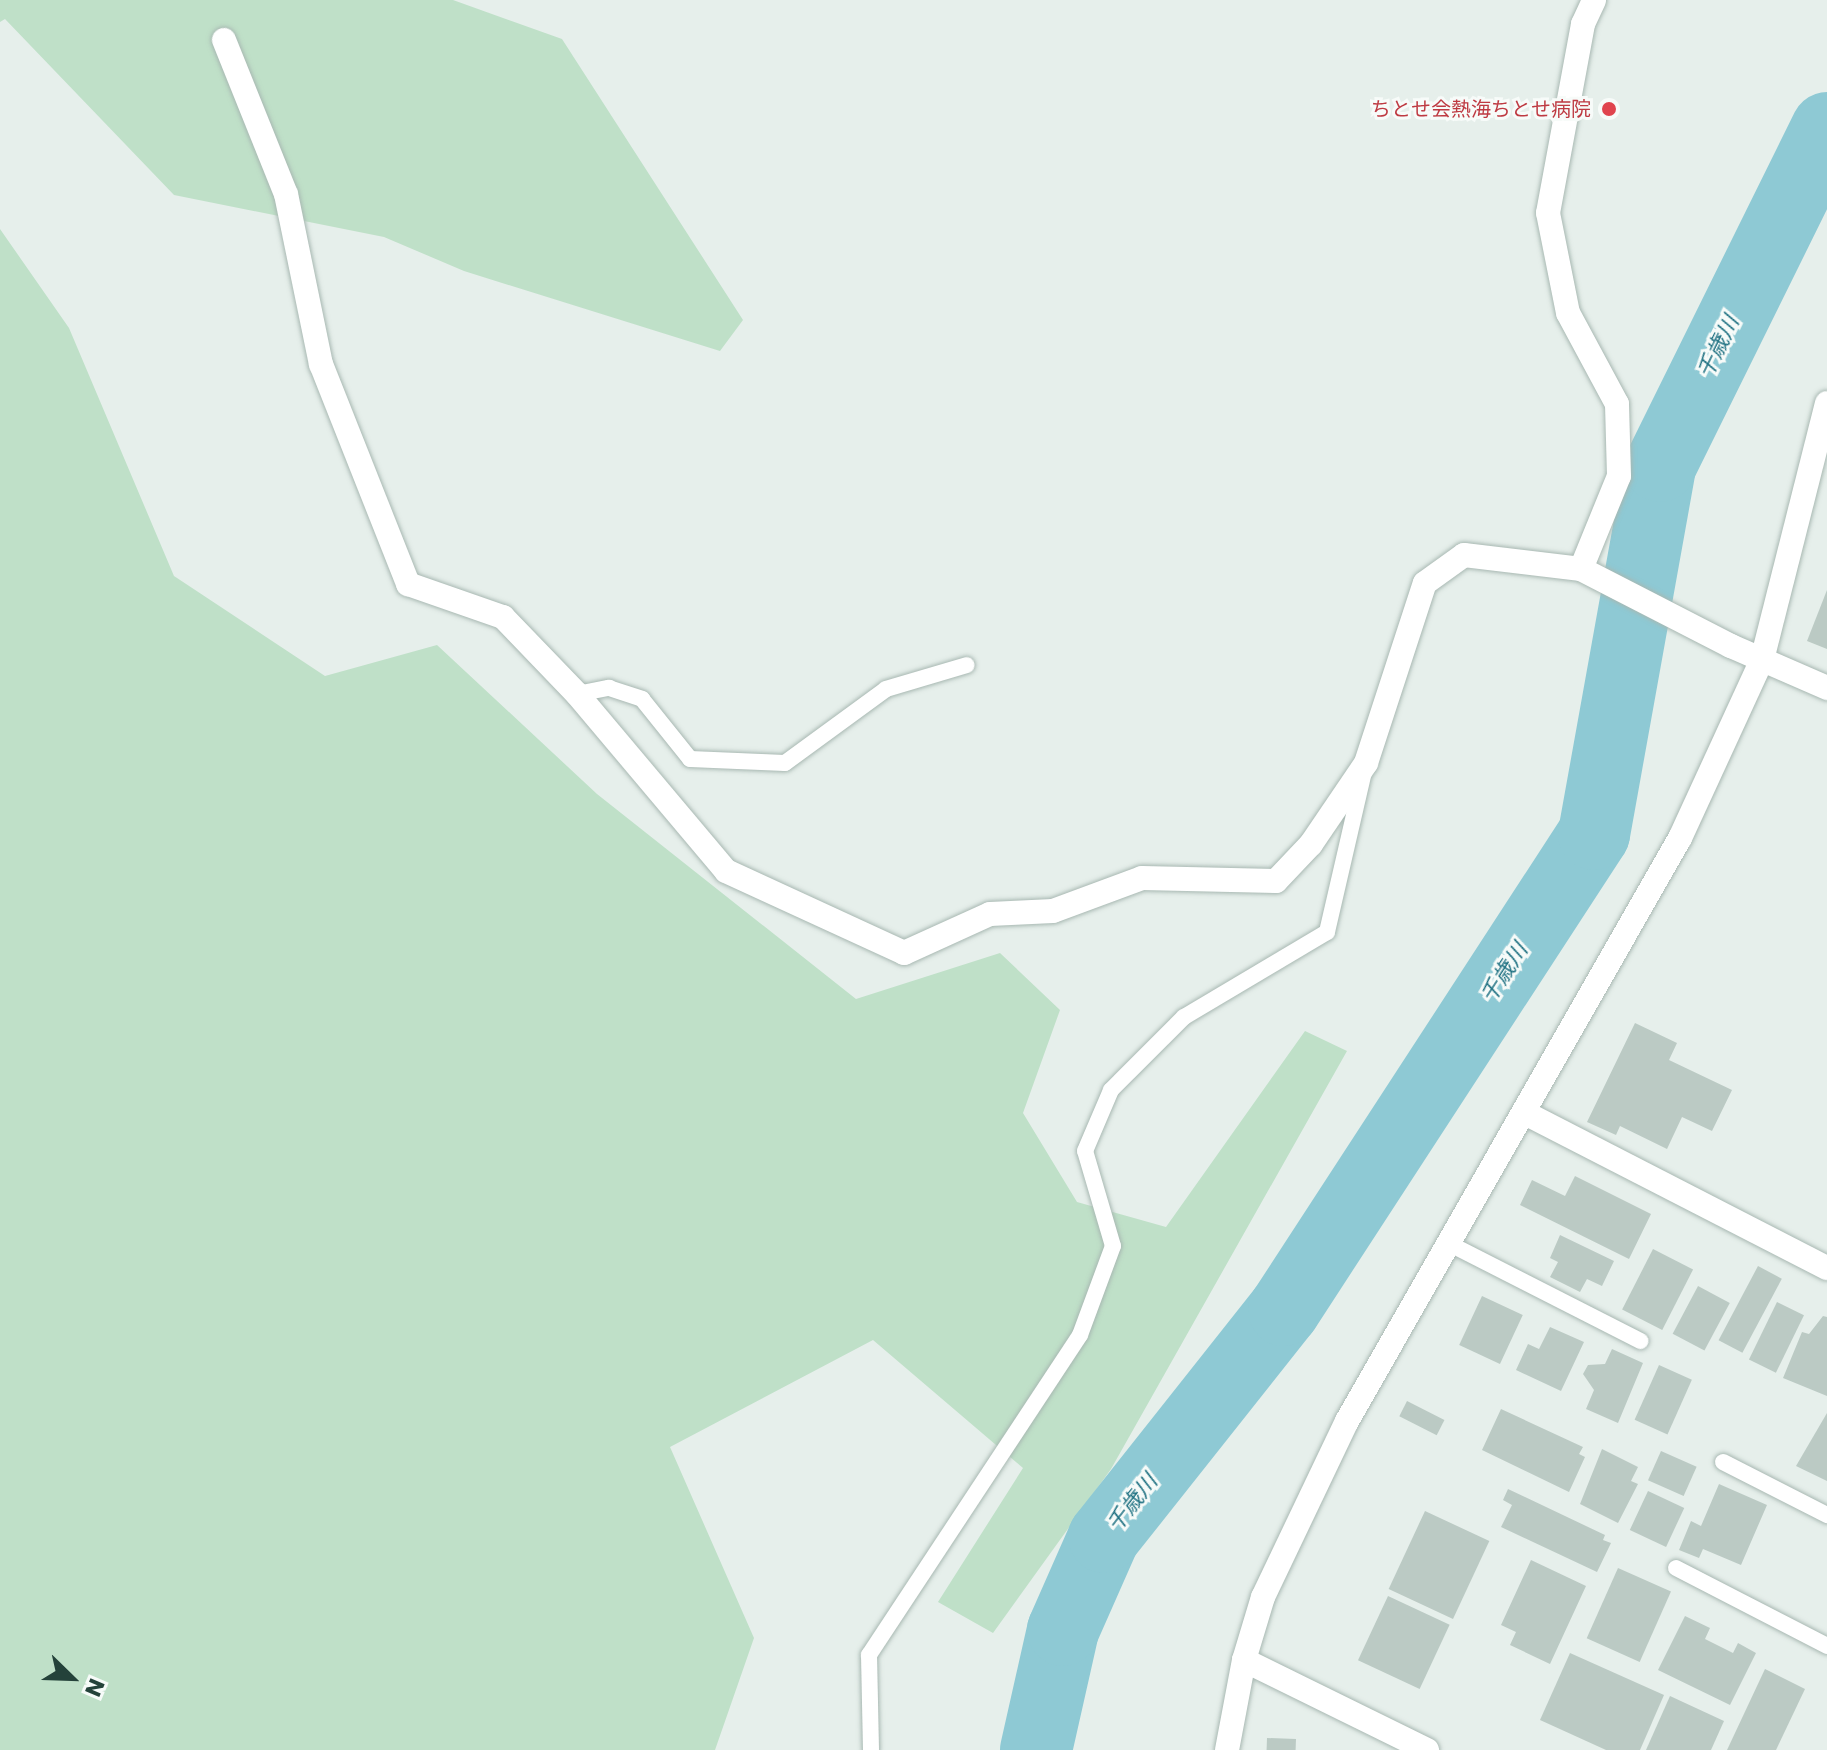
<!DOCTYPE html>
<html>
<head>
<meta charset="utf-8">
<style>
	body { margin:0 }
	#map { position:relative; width:1827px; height:1750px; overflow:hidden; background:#e6efeb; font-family:Poppins,"Noto Sans JP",sans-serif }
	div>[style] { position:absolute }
	.green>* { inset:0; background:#bfe0c8 }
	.river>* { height:72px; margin:-36px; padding:0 36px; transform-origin:36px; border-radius:36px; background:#8ec9d4 }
	.building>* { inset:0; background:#bbcac4; transform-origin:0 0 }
	.roads { filter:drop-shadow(0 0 2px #a8b8b2) drop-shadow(0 0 2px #a8b8b2) }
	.service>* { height:16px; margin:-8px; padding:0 8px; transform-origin:8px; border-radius:8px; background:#fff }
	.minor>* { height:24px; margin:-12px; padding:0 12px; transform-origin:12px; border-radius:12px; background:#fff }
	.tertiary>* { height:24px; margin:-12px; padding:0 12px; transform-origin:12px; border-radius:12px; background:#fff }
	.dots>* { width:22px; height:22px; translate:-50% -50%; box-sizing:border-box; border:4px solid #f7fbf9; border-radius:50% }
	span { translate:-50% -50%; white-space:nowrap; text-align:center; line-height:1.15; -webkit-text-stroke:6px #f7fbf9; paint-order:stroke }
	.health-label { font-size:20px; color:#be3a42 }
	.right { translate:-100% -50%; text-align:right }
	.water-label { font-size:22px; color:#1c6f80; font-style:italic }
	.north { position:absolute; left:32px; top:1638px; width:80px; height:80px; -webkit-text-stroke:6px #f7fbf9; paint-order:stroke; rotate:113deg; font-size:22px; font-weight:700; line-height:32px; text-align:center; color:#24423a }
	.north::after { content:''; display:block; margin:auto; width:28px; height:36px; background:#24423a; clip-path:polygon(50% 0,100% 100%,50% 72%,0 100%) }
</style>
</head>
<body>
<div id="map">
	<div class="green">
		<i style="clip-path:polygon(0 0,453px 0,562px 39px,743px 320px,720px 351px,464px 271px,384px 237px,174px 195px,5px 19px,0 22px)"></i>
		<i style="clip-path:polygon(0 229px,69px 328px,174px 576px,325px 676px,437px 645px,597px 794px,856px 999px,1000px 953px,1060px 1010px,1023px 1113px,1077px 1202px,1166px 1227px,1305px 1031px,1347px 1051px,1111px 1469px,993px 1633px,938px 1602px,1023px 1468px,873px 1340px,670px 1447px,754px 1638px,715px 1750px,0 1750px)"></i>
	</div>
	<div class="river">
		<i style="left:1036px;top:1750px;width:123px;rotate:-77.3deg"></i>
		<i style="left:1063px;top:1630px;width:102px;rotate:-66.2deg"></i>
		<i style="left:1104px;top:1537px;width:290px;rotate:-51.6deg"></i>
		<i style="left:1284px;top:1310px;width:568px;rotate:-56.93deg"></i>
		<i style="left:1594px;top:834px;width:374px;rotate:-79.8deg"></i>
		<i style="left:1660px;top:466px;width:377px;rotate:-63.7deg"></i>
	</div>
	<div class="building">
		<i style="clip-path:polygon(1827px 590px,1827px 649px,1807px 641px)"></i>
		<i style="clip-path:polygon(1635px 1023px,1677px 1043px,1669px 1060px,1732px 1090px,1712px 1131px,1682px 1117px,1667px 1149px,1620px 1126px,1616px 1135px,1587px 1122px)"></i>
		<i style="clip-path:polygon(1575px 1176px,1651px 1214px,1629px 1259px,1520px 1205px,1532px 1180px,1565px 1196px)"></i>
		<i style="clip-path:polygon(1560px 1235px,1614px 1261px,1602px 1286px,1587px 1279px,1580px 1292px,1550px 1277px,1558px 1262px,1550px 1258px)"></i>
		<i style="left:1653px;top:1249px;width:45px;height:68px;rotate:27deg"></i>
		<i style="left:1758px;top:1266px;width:27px;height:84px;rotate:28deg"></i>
		<i style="left:1698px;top:1286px;width:36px;height:54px;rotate:28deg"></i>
		<i style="left:1482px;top:1296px;width:45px;height:54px;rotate:25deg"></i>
		<i style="left:1777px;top:1302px;width:30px;height:64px;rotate:26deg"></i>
		<i style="clip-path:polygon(1823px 1316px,1827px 1317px,1827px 1396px,1783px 1378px,1802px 1332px,1809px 1334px)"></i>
		<i style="clip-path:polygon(1550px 1327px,1584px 1342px,1561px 1391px,1516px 1370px,1528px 1344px,1539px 1349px)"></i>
		<i style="clip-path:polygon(1612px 1349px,1643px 1363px,1618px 1423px,1586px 1409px,1594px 1390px,1583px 1374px,1588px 1365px,1605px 1364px)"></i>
		<i style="left:1659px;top:1365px;width:36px;height:60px;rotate:24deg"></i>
		<i style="left:1407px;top:1401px;width:42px;height:17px;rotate:27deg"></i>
		<i style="clip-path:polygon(1501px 1409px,1583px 1447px,1579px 1454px,1585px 1457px,1569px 1492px,1482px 1450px)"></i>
		<i style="clip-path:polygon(1827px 1413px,1827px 1481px,1796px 1466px)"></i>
		<i style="clip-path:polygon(1602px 1449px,1638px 1467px,1631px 1481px,1638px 1484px,1618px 1523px,1580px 1504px)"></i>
		<i style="left:1661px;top:1451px;width:39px;height:32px;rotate:24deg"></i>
		<i style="clip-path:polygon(1719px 1484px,1767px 1505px,1741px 1565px,1703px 1549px,1699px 1558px,1679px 1550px,1691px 1521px,1701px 1526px)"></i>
		<i style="clip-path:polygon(1508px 1489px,1605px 1535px,1603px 1540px,1611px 1543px,1597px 1572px,1501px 1527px,1512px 1505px,1503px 1500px)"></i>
		<i style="left:1648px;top:1491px;width:40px;height:43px;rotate:25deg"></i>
		<i style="left:1425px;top:1511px;width:71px;height:86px;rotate:25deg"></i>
		<i style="clip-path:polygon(1531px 1560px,1586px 1586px,1550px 1664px,1510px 1645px,1516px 1632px,1501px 1625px)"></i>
		<i style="left:1618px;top:1568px;width:58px;height:77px;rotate:24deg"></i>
		<i style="left:1388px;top:1596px;width:68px;height:71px;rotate:25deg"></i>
		<i style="clip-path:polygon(1685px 1616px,1710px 1628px,1705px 1639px,1733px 1653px,1738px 1643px,1756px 1653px,1730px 1705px,1658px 1670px)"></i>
		<i style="clip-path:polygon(1570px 1653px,1664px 1695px,1640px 1750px,1606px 1750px,1540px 1720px)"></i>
		<i style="clip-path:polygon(1765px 1669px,1805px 1689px,1776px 1750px,1727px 1750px)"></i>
		<i style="clip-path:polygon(1670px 1696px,1724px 1721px,1711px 1750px,1646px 1750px)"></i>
		<i style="left:1267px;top:1738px;width:29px;height:12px;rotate:2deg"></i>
	</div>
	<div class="roads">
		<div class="service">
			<i style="left:577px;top:694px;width:33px;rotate:-11deg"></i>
			<i style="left:609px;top:688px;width:35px;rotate:18deg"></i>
			<i style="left:642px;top:699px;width:77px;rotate:51.3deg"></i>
			<i style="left:690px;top:759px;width:95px;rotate:2.4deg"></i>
			<i style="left:785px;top:763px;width:125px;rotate:-36.2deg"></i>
			<i style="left:886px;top:689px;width:84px;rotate:-16.5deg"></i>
			<i style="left:1448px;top:1243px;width:216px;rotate:27deg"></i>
			<i style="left:1723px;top:1462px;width:117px;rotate:27deg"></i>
			<i style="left:1676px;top:1568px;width:170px;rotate:27.3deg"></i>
			<i style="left:871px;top:1750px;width:95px;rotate:-91.2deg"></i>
			<i style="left:869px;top:1655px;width:383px;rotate:-56.6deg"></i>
			<i style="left:1080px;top:1335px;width:95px;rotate:-69.7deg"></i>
			<i style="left:1113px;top:1246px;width:99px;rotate:-106.4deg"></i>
			<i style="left:1085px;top:1151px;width:66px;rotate:-66.9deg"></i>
			<i style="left:1111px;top:1090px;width:103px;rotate:-45deg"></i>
			<i style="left:1184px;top:1017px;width:166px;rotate:-30.7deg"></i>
			<i style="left:1327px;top:932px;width:160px;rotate:-77deg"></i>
		</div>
		<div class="minor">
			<i style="left:224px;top:40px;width:166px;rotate:68.1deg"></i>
			<i style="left:286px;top:194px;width:174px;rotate:78.4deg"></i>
			<i style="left:321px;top:364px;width:237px;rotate:68.4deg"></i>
			<i style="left:408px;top:584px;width:101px;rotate:19.2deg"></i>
			<i style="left:503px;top:617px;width:107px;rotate:46.1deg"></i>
			<i style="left:577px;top:694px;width:231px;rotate:49.9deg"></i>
			<i style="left:726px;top:871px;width:196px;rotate:24.7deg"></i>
			<i style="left:904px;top:953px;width:94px;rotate:-24.4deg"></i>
			<i style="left:990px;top:914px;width:63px;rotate:-2.7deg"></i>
			<i style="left:1053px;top:911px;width:95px;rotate:-20.3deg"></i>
			<i style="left:1142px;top:878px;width:134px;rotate:1.3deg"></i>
			<i style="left:1276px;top:881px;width:51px;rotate:-46.6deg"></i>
			<i style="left:1311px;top:844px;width:98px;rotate:-55.8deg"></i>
			<i style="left:1366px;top:763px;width:189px;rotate:-71.9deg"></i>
			<i style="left:1425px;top:583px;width:48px;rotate:-35.7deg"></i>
			<i style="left:1464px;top:555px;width:118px;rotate:6.8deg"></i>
			<i style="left:1581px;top:569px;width:169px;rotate:27.2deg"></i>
			<i style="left:1581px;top:569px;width:100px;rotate:-67.8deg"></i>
			<i style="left:1619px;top:476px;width:72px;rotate:-91.6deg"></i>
			<i style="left:1617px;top:404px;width:103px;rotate:-118.3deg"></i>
			<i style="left:1568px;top:313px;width:102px;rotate:-101.3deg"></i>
			<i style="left:1548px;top:213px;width:192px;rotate:-79.5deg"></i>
			<i style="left:1583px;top:24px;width:26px;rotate:-65deg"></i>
			<i style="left:1525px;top:1113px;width:339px;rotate:27.2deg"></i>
		</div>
		<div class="tertiary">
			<i style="left:1731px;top:646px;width:105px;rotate:23.6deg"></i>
			<i style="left:1244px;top:1660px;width:204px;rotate:26.2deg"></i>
			<i style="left:1227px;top:1750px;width:92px;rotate:-79.3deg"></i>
			<i style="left:1244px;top:1660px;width:66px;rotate:-73.2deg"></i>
			<i style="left:1263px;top:1597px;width:195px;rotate:-64.5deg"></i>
			<i style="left:1347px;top:1421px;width:671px;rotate:-60.27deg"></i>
			<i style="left:1680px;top:838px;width:196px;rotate:-65.3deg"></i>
			<i style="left:1762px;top:660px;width:265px;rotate:-75.8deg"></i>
		</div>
	</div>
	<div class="dots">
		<i style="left:1609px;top:109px;background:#e0444e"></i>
	</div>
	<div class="health-label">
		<span class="right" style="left:1591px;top:109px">ちとせ会熱海ちとせ病院</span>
	</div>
	<div class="water-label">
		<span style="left:1718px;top:347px;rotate:-64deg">千歳川</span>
		<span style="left:1504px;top:973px;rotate:-57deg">千歳川</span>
		<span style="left:1132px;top:1503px;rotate:-52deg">千歳川</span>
	</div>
	<div class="north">N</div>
</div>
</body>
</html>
